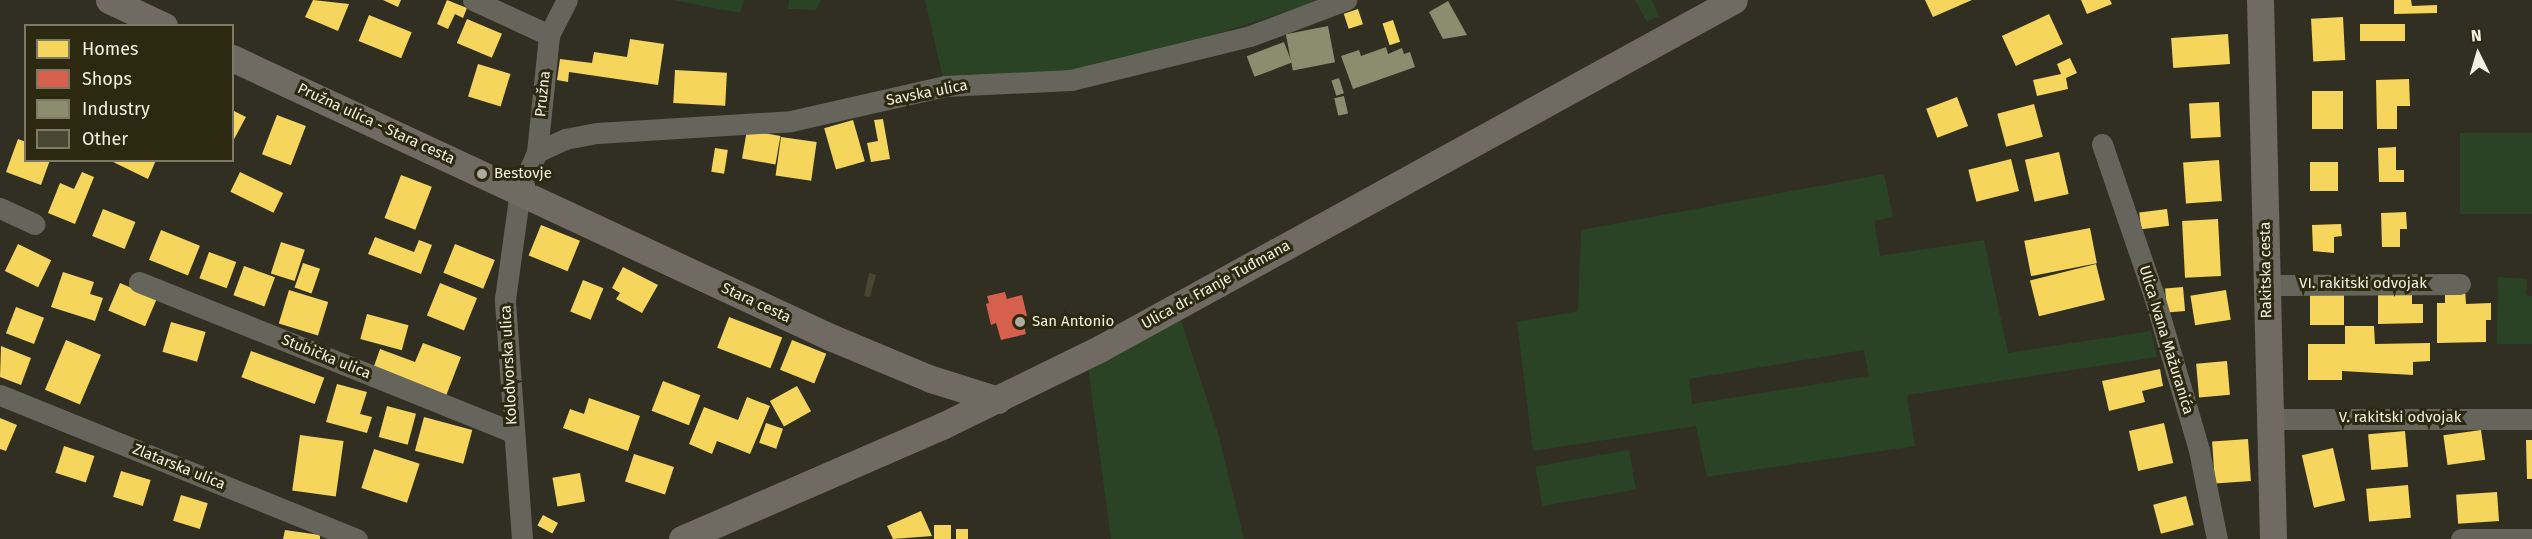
<!DOCTYPE html>
<html>
<head>
<meta charset="utf-8">
<style>
	body { margin:0 }
	#map { position:relative; width:2532px; height:539px; overflow:hidden; background:#312f21; font-family:"Fira Sans",sans-serif }
	div>[style] { position:absolute }
	.green>* { inset:0; background:#2a4324; transform-origin:0 0 }
	.homes>* { inset:0; background:#f6d55c; transform-origin:0 0 }
	.shops>* { inset:0; background:#d6604d }
	.industry>* { inset:0; background:#8c8c6e; transform-origin:0 0 }
	.building>* { inset:0; background:#494633 }
	.minor>* { height:21px; margin:-10.5px; padding:0 10.5px; transform-origin:10.5px; border-radius:10.5px; background:#66655b }
	.major>* { height:27px; margin:-13.5px; padding:0 13.5px; transform-origin:13.5px; border-radius:13.5px; background:#706a62 }
	.dots>* { width:16px; height:16px; translate:-50% -50%; box-sizing:border-box; border:3px solid #2d2911; border-radius:50% }
	span { translate:-50% -50%; white-space:nowrap; text-align:center; line-height:1.15; -webkit-text-stroke:6px #2d2911; paint-order:stroke }
	.street-label { font-size:15px; color:#f2f0e1 }
	.poi-label { font-size:15px; color:#f2f0e1 }
	.left { translate:0 -50%; text-align:left }
	.legend { position:absolute; left:24px; top:24px; width:210px; height:138px; box-sizing:border-box; background:#2d2911; border:2px solid #7c7964; margin:0; padding:8px 10px; list-style:none; font-size:18px; color:#f2f0e1 }
	.legend li { display:flex; align-items:center; gap:12px; height:30px }
	.legend b { width:30px; border:2px solid #7c7964 }
	.north { position:absolute; left:2448px; top:24px; width:60px; height:60px; -webkit-text-stroke:4px #2d2911; paint-order:stroke; rotate:355deg; font-size:16px; font-weight:700; line-height:24px; text-align:center; color:#f2f0e1 }
	.north::after { content:''; display:block; margin:auto; width:21px; height:27px; background:#f2f0e1; clip-path:polygon(50% 0,100% 100%,50% 72%,0 100%) }
</style>
</head>
<body>
<div id="map">
	<div class="green">
		<i style="clip-path:polygon(673px 0,744px 0,740px 13px)"></i>
		<i style="clip-path:polygon(789px 0,821px 0,816px 10px,788px 9px)"></i>
		<i style="clip-path:polygon(925px 0,1322px 0,1198px 40px,1070px 73px,943px 78px)"></i>
		<i style="clip-path:polygon(1635px 0,1652px 0,1659px 16px,1647px 22px)"></i>
		<i style="left:2532px;top:133px;width:81px;height:72px;rotate:90deg"></i>
		<i style="clip-path:polygon(evenodd,1884px 174px,1893px 217px,1874px 221px,1880px 256px,1984px 240px,2008px 353px,2151px 331px,2157px 357px,1907px 395px,1915px 446px,1707px 477px,1696px 426px,1533px 451px,1517px 322px,1578px 311px,1581px 230px,1884px 174px,1864px 350px,1869px 376px,1692px 404px,1689px 379px,1864px 350px)"></i>
		<i style="clip-path:polygon(2498px 277px,2527px 279px,2526px 295px,2532px 296px,2532px 344px,2497px 344px)"></i>
		<i style="clip-path:polygon(1180px 317px,1218px 433px,1244px 539px,1111px 539px,1088px 367px)"></i>
		<i style="left:1629px;top:450px;width:40px;height:95px;rotate:80deg"></i>
	</div>
	<div class="homes">
		<i style="clip-path:polygon(313px 0,349px 4px,338px 31px,305px 17px)"></i>
		<i style="clip-path:polygon(383px 0,401px 0,398px 7px)"></i>
		<i style="clip-path:polygon(447px 0,467px 8px,463px 18px,455px 14px,448px 29px,437px 24px)"></i>
		<i style="clip-path:polygon(1925px 0,1972px 0,1933px 17px)"></i>
		<i style="clip-path:polygon(2081px 0,2110px 0,2112px 4px,2087px 14px)"></i>
		<i style="clip-path:polygon(2394px 0,2411px 0,2412px 6px,2437px 5px,2437px 13px,2394px 14px)"></i>
		<i style="left:1358px;top:9px;width:16px;height:15px;rotate:72deg"></i>
		<i style="left:2049px;top:14px;width:33px;height:52px;rotate:65deg"></i>
		<i style="left:369px;top:15px;width:46px;height:28px;rotate:22deg"></i>
		<i style="left:2343px;top:17px;width:43px;height:32px;rotate:87deg"></i>
		<i style="left:467px;top:19px;width:38px;height:26px;rotate:23deg"></i>
		<i style="left:1393px;top:20px;width:23px;height:11px;rotate:72deg"></i>
		<i style="left:2405px;top:24px;width:17px;height:45px;rotate:90deg"></i>
		<i style="left:2228px;top:34px;width:30px;height:57px;rotate:86deg"></i>
		<i style="clip-path:polygon(630px 39px,664px 44px,658px 85px,569px 72px,568px 82px,557px 80px,560px 59px,592px 63px,594px 52px,627px 57px)"></i>
		<i style="clip-path:polygon(2070px 58px,2077px 73px,2066px 78px,2068px 89px,2037px 96px,2033px 80px,2061px 74px,2057px 64px)"></i>
		<i style="left:478px;top:64px;width:34px;height:34px;rotate:17deg"></i>
		<i style="left:675px;top:70px;width:52px;height:33px;rotate:3deg"></i>
		<i style="clip-path:polygon(2409px 79px,2410px 106px,2397px 106px,2397px 129px,2377px 129px,2376px 80px)"></i>
		<i style="left:2312px;top:91px;width:31px;height:38px"></i>
		<i style="left:1957px;top:97px;width:31px;height:33px;rotate:69deg"></i>
		<i style="left:2219px;top:102px;width:35px;height:30px;rotate:87deg"></i>
		<i style="left:2034px;top:104px;width:34px;height:38px;rotate:75deg"></i>
		<i style="clip-path:polygon(232px 110px,246px 117px,232px 143px)"></i>
		<i style="left:277px;top:115px;width:31px;height:42px;rotate:21deg"></i>
		<i style="clip-path:polygon(883px 119px,890px 159px,871px 162px,867px 143px,878px 141px,874px 120px)"></i>
		<i style="left:853px;top:120px;width:43px;height:30px;rotate:74deg"></i>
		<i style="left:747px;top:130px;width:34px;height:29px;rotate:10deg"></i>
		<i style="left:781px;top:137px;width:36px;height:39px;rotate:8deg"></i>
		<i style="clip-path:polygon(18px 139px,26px 142px,26px 160px,50px 160px,41px 185px,6px 172px)"></i>
		<i style="clip-path:polygon(2396px 147px,2396px 170px,2404px 170px,2404px 182px,2379px 182px,2378px 148px)"></i>
		<i style="left:715px;top:148px;width:13px;height:24px;rotate:9deg"></i>
		<i style="left:2059px;top:152px;width:43px;height:35px;rotate:77deg"></i>
		<i style="left:2011px;top:159px;width:33px;height:44px;rotate:76deg"></i>
		<i style="clip-path:polygon(109px 160px,156px 160px,148px 179px)"></i>
		<i style="left:2219px;top:160px;width:41px;height:36px;rotate:86deg"></i>
		<i style="left:2310px;top:162px;width:28px;height:29px"></i>
		<i style="clip-path:polygon(82px 172px,94px 177px,75px 224px,48px 213px,60px 183px,74px 189px)"></i>
		<i style="left:240px;top:172px;width:48px;height:22px;rotate:26deg"></i>
		<i style="left:401px;top:175px;width:33px;height:46px;rotate:21deg"></i>
		<i style="left:103px;top:209px;width:35px;height:29px;rotate:22deg"></i>
		<i style="left:2167px;top:209px;width:17px;height:28px;rotate:83deg"></i>
		<i style="clip-path:polygon(2406px 212px,2407px 229px,2400px 229px,2400px 247px,2382px 247px,2381px 213px)"></i>
		<i style="left:2218px;top:219px;width:57px;height:36px;rotate:87deg"></i>
		<i style="clip-path:polygon(2341px 224px,2342px 236px,2334px 237px,2334px 253px,2313px 251px,2312px 225px)"></i>
		<i style="left:541px;top:225px;width:42px;height:33px;rotate:22deg"></i>
		<i style="left:2090px;top:228px;width:36px;height:67px;rotate:79deg"></i>
		<i style="left:161px;top:230px;width:42px;height:32px;rotate:22deg"></i>
		<i style="clip-path:polygon(375px 237px,414px 252px,419px 240px,432px 245px,421px 274px,368px 254px)"></i>
		<i style="left:281px;top:242px;width:25px;height:33px;rotate:18deg"></i>
		<i style="left:18px;top:244px;width:37px;height:30px;rotate:26deg"></i>
		<i style="left:455px;top:244px;width:43px;height:31px;rotate:22deg"></i>
		<i style="left:209px;top:252px;width:29px;height:28px;rotate:20deg"></i>
		<i style="left:303px;top:263px;width:18px;height:26px;rotate:19deg"></i>
		<i style="left:2096px;top:264px;width:37px;height:68px;rotate:76deg"></i>
		<i style="left:244px;top:266px;width:33px;height:31px;rotate:20deg"></i>
		<i style="clip-path:polygon(623px 267px,658px 285px,642px 313px,616px 299px,620px 293px,612px 288px)"></i>
		<i style="clip-path:polygon(63px 272px,94px 282px,90px 294px,103px 298px,95px 321px,51px 307px)"></i>
		<i style="left:583px;top:280px;width:22px;height:34px;rotate:22deg"></i>
		<i style="left:120px;top:283px;width:40px;height:30px;rotate:23deg"></i>
		<i style="left:440px;top:283px;width:40px;height:35px;rotate:22deg"></i>
		<i style="left:2183px;top:287px;width:24px;height:18px;rotate:85deg"></i>
		<i style="clip-path:polygon(2412px 288px,2412px 304px,2423px 304px,2423px 323px,2378px 324px,2378px 289px)"></i>
		<i style="clip-path:polygon(2445px 288px,2465px 288px,2466px 304px,2491px 303px,2491px 320px,2486px 320px,2486px 342px,2437px 343px,2437px 303px,2445px 303px)"></i>
		<i style="left:289px;top:290px;width:41px;height:35px;rotate:17deg"></i>
		<i style="left:2226px;top:290px;width:30px;height:36px;rotate:81deg"></i>
		<i style="left:2310px;top:291px;width:34px;height:34px"></i>
		<i style="left:16px;top:307px;width:30px;height:28px;rotate:21deg"></i>
		<i style="left:367px;top:314px;width:43px;height:26px;rotate:15deg"></i>
		<i style="left:729px;top:317px;width:57px;height:33px;rotate:21deg"></i>
		<i style="left:171px;top:322px;width:36px;height:31px;rotate:16deg"></i>
		<i style="clip-path:polygon(2345px 326px,2374px 326px,2375px 344px,2430px 343px,2430px 361px,2413px 362px,2413px 375px,2342px 371px,2342px 380px,2308px 380px,2308px 344px,2345px 344px)"></i>
		<i style="left:66px;top:340px;width:38px;height:54px;rotate:23deg"></i>
		<i style="left:792px;top:340px;width:37px;height:32px;rotate:22deg"></i>
		<i style="clip-path:polygon(423px 343px,461px 357px,446px 396px,373px 369px,380px 349px,415px 362px)"></i>
		<i style="clip-path:polygon(1px 346px,31px 358px,21px 385px,0 377px)"></i>
		<i style="left:251px;top:351px;width:78px;height:28px;rotate:20deg"></i>
		<i style="left:2227px;top:361px;width:34px;height:31px;rotate:85deg"></i>
		<i style="clip-path:polygon(2160px 369px,2163px 386px,2142px 391px,2145px 402px,2109px 411px,2102px 381px)"></i>
		<i style="left:663px;top:381px;width:40px;height:32px;rotate:21deg"></i>
		<i style="clip-path:polygon(337px 384px,367px 392px,360px 414px,372px 417px,367px 433px,326px 422px)"></i>
		<i style="left:797px;top:386px;width:29px;height:31px;rotate:61deg"></i>
		<i style="clip-path:polygon(747px 397px,770px 406px,750px 454px,717px 441px,712px 454px,689px 444px,704px 407px,738px 420px)"></i>
		<i style="clip-path:polygon(589px 398px,640px 416px,628px 451px,563px 428px,570px 409px,584px 414px)"></i>
		<i style="left:387px;top:406px;width:30px;height:32px;rotate:15deg"></i>
		<i style="left:424px;top:417px;width:50px;height:35px;rotate:15deg"></i>
		<i style="clip-path:polygon(0 418px,17px 425px,6px 451px,0 449px)"></i>
		<i style="left:766px;top:423px;width:18px;height:21px;rotate:19deg"></i>
		<i style="left:2164px;top:423px;width:41px;height:36px;rotate:77deg"></i>
		<i style="left:2481px;top:430px;width:30px;height:38px;rotate:82deg"></i>
		<i style="left:2405px;top:431px;width:36px;height:37px;rotate:85deg"></i>
		<i style="left:300px;top:435px;width:44px;height:56px;rotate:8deg"></i>
		<i style="left:2248px;top:439px;width:42px;height:36px;rotate:86deg"></i>
		<i style="clip-path:polygon(2526px 440px,2532px 440px,2532px 479px,2527px 479px)"></i>
		<i style="left:64px;top:446px;width:32px;height:28px;rotate:18deg"></i>
		<i style="left:2333px;top:448px;width:54px;height:32px;rotate:77deg"></i>
		<i style="left:374px;top:449px;width:48px;height:41px;rotate:18deg"></i>
		<i style="left:634px;top:454px;width:42px;height:29px;rotate:18deg"></i>
		<i style="left:121px;top:471px;width:31px;height:27px;rotate:17deg"></i>
		<i style="left:580px;top:473px;width:29px;height:28px;rotate:80deg"></i>
		<i style="left:2408px;top:485px;width:33px;height:42px;rotate:85deg"></i>
		<i style="left:2497px;top:492px;width:29px;height:41px;rotate:86deg"></i>
		<i style="left:181px;top:495px;width:28px;height:27px;rotate:17deg"></i>
		<i style="left:2186px;top:496px;width:30px;height:34px;rotate:75deg"></i>
		<i style="clip-path:polygon(921px 511px,932px 536px,893px 539px,887px 526px)"></i>
		<i style="left:543px;top:515px;width:17px;height:12px;rotate:28deg"></i>
		<i style="left:934px;top:525px;width:17px;height:14px"></i>
		<i style="left:956px;top:529px;width:12px;height:10px"></i>
		<i style="clip-path:polygon(285px 530px,320px 535px,320px 539px,283px 539px)"></i>
	</div>
	<div class="shops">
		<i style="clip-path:polygon(1005px 292px,1007px 299px,1022px 295px,1027px 316px,1022px 317px,1026px 334px,1001px 340px,996px 323px,991px 325px,986px 304px,989px 303px,987px 296px)"></i>
	</div>
	<div class="industry">
		<i style="clip-path:polygon(1448px 1px,1467px 35px,1443px 39px,1429px 12px)"></i>
		<i style="left:1328px;top:26px;width:37px;height:43px;rotate:79deg"></i>
		<i style="left:1284px;top:42px;width:22px;height:40px;rotate:69deg"></i>
		<i style="clip-path:polygon(1386px 47px,1388px 54px,1402px 48px,1404px 54px,1410px 52px,1415px 67px,1353px 89px,1341px 56px,1359px 50px,1361px 56px)"></i>
		<i style="left:1339px;top:78px;width:16px;height:8px;rotate:72deg"></i>
		<i style="left:1344px;top:96px;width:18px;height:10px;rotate:77deg"></i>
	</div>
	<div class="building">
		<i style="clip-path:polygon(869px 273px,876px 275px,870px 297px,864px 296px)"></i>
	</div>
	<div class="minor">
		<i style="left:473px;top:0;width:84px;rotate:24.7deg"></i>
		<i style="left:2102px;top:144px;width:161px;rotate:71.1deg"></i>
		<i style="left:2154px;top:296px;width:160px;rotate:73.7deg"></i>
		<i style="left:2199px;top:450px;width:91px;rotate:78.6deg"></i>
		<i style="left:537px;top:152px;width:31px;rotate:-25deg"></i>
		<i style="left:565px;top:139px;width:33px;rotate:-11deg"></i>
		<i style="left:597px;top:133px;width:194px;rotate:-3.5deg"></i>
		<i style="left:791px;top:121px;width:158px;rotate:-12.8deg"></i>
		<i style="left:945px;top:86px;width:126px;rotate:-2.7deg"></i>
		<i style="left:1071px;top:80px;width:184px;rotate:-13.8deg"></i>
		<i style="left:1250px;top:36px;width:103px;rotate:-20.6deg"></i>
		<i style="left:0;top:208px;width:38px;rotate:25deg"></i>
		<i style="left:139px;top:282px;width:403px;rotate:21.9deg"></i>
		<i style="left:2266px;top:285px;width:194px;rotate:-0.3deg"></i>
		<i style="left:0;top:395px;width:385px;rotate:22deg"></i>
		<i style="left:2269px;top:419px;width:263px"></i>
		<i style="left:522px;top:539px;width:241px;rotate:-94.1deg"></i>
		<i style="left:505px;top:299px;width:109px;rotate:-82.1deg"></i>
		<i style="left:520px;top:191px;width:43px;rotate:-66.4deg"></i>
		<i style="left:537px;top:152px;width:118px;rotate:-84.1deg"></i>
		<i style="left:549px;top:35px;width:39px;rotate:-63deg"></i>
		<i style="left:2461px;top:539px;width:71px"></i>
	</div>
	<div class="major">
		<i style="left:109px;top:0;width:61px;rotate:25.3deg"></i>
		<i style="left:2260px;top:0;width:539px;rotate:88.62deg"></i>
		<i style="left:232px;top:58px;width:660px;rotate:25.01deg"></i>
		<i style="left:830px;top:337px;width:109px;rotate:22.6deg"></i>
		<i style="left:931px;top:379px;width:70px;rotate:17.4deg"></i>
		<i style="left:682px;top:539px;width:283px;rotate:-23.5deg"></i>
		<i style="left:942px;top:426px;width:177px;rotate:-26.1deg"></i>
		<i style="left:1101px;top:348px;width:722px;rotate:-28.8deg"></i>
	</div>
	<div class="dots">
		<i style="left:482px;top:174px;background:#aeac9e"></i>
		<i style="left:1020px;top:322px;background:#aeac9e"></i>
	</div>
	<div class="street-label">
		<span style="left:927px;top:93px;rotate:-11deg">Savska ulica</span>
		<span style="left:543px;top:94px;rotate:-84deg">Pružna</span>
		<span style="left:376px;top:124px;rotate:25deg">Pružna ulica - Stara cesta</span>
		<span style="left:2266px;top:270px;rotate:-91deg">Rakitska cesta</span>
		<span style="left:2363px;top:284px">VI. rakitski odvojak</span>
		<span style="left:1216px;top:285px;rotate:-29deg">Ulica dr. Franje Tuđmana</span>
		<span style="left:756px;top:303px;rotate:25deg">Stara cesta</span>
		<span style="left:2166px;top:340px;rotate:73deg">Ulica Ivana Mažuranića</span>
		<span style="left:326px;top:357px;rotate:22deg">Stubička ulica</span>
		<span style="left:509px;top:365px;rotate:-93deg">Kolodvorska ulica</span>
		<span style="left:2400px;top:418px">V. rakitski odvojak</span>
		<span style="left:179px;top:467px;rotate:22deg">Zlatarska ulica</span>
	</div>
	<div class="poi-label">
		<span class="left" style="left:494px;top:174px">Bestovje</span>
		<span class="left" style="left:1032px;top:322px">San Antonio</span>
	</div>
	<ul class="legend">
	<li><b style="height:16px;background:#f6d55c"></b>Homes</li>
	<li><b style="height:16px;background:#d6604d"></b>Shops</li>
	<li><b style="height:16px;background:#8c8c6e"></b>Industry</li>
	<li><b style="height:16px;background:#494633"></b>Other</li>
	</ul>
	<div class="north">N</div>
</div>
</body>
</html>
